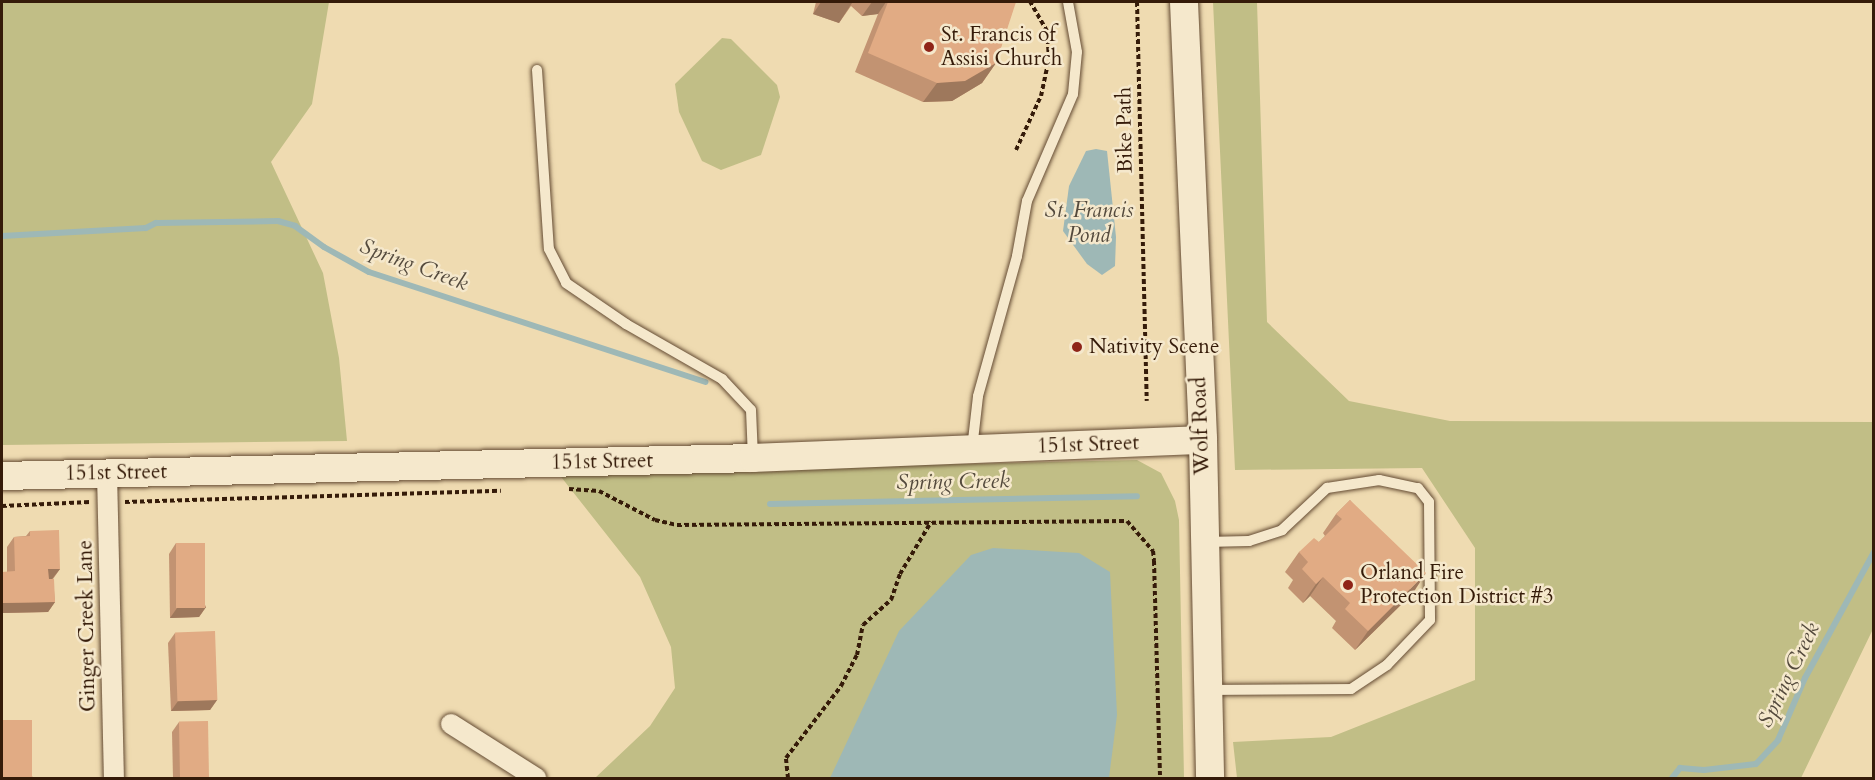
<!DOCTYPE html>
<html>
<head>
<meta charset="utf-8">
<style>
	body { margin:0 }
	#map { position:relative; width:1875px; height:780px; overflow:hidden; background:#efdbb1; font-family:Cardo,serif }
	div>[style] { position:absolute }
	.green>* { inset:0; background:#c1be86 }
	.water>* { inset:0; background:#9eb8b6 }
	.stream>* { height:6px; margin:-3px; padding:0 3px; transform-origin:3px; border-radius:3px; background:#9eb8b6 }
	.path>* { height:4px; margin-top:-2px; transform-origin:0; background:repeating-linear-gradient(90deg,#351b09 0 4.5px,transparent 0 7.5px) }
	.roads { filter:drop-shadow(0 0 2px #644b33) drop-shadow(0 0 2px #644b33) }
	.lane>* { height:10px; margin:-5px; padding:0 5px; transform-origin:5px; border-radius:5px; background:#f5e8cc }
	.street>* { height:20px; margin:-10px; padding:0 10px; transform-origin:10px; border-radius:10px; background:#f5e8cc }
	.secondary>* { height:28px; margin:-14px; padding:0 14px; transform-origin:14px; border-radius:14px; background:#f5e8cc }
	.wall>* { inset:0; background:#c29372 }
	.shaded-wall>* { inset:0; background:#9e785c }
	.building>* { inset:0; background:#e1ab84; transform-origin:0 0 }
	.dots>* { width:16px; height:16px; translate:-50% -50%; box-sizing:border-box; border:3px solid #f5e8cc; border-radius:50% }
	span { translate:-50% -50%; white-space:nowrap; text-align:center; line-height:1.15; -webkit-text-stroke:5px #f5e8cc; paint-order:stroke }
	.poi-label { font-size:21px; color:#351b09 }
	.left { translate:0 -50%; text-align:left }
	.street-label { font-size:21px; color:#351b09 }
	.water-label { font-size:22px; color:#544a3d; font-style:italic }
	.frame { position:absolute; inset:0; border:3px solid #351b09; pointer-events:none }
</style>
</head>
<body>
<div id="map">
	<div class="green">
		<i style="clip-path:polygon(2px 2px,329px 2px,312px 104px,271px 162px,323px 273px,339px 358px,347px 441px,2px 445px)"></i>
		<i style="clip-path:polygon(1213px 2px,1257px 2px,1267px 322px,1349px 401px,1450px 421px,1873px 422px,1873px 629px,1801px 778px,1237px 778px,1233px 742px,1331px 737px,1475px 680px,1475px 548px,1422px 468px,1235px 470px)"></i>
		<i style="clip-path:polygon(722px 38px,731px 39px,777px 85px,780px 97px,761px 155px,721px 170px,702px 161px,679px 112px,675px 84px)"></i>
		<i style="clip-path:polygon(1137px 460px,1161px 473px,1175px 501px,1179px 520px,1184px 778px,595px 778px,650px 726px,675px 688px,671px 647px,640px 577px,558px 473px)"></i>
	</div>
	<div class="water">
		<i style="clip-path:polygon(1096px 149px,1107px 151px,1116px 237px,1115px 266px,1102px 275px,1087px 264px,1063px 231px,1069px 186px,1086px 151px)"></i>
		<i style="clip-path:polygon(993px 548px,1079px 553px,1110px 572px,1117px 715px,1109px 778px,830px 778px,899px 631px,971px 555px)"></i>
	</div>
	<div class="stream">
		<i style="left:2px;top:236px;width:144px;rotate:-3.2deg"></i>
		<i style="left:146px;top:228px;width:11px;rotate:-27deg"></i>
		<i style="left:156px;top:223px;width:122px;rotate:-0.9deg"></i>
		<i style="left:278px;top:221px;width:18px;rotate:16deg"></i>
		<i style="left:295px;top:226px;width:36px;rotate:36deg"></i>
		<i style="left:324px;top:247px;width:51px;rotate:29.1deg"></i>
		<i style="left:369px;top:272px;width:354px;rotate:18.1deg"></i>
		<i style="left:770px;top:504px;width:367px;rotate:-1.2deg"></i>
		<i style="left:1672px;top:778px;width:13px;rotate:-51deg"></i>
		<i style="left:1680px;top:768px;width:24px;rotate:5deg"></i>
		<i style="left:1704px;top:770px;width:52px;rotate:-6.6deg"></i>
		<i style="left:1756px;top:764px;width:33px;rotate:-47deg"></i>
		<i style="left:1778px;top:740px;width:68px;rotate:-66.5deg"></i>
		<i style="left:1805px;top:678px;width:144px;rotate:-61.3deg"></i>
	</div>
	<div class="path">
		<i style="left:1137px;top:2px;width:399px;rotate:88.6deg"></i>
		<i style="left:1016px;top:150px;width:60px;rotate:-65.2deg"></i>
		<i style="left:1041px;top:96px;width:38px;rotate:-78deg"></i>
		<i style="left:1049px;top:59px;width:28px;rotate:-94deg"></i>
		<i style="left:1047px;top:31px;width:34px;rotate:-120deg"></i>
		<i style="left:569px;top:489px;width:30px;rotate:4deg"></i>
		<i style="left:599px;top:491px;width:63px;rotate:27.4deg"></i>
		<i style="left:655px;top:520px;width:23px;rotate:13deg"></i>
		<i style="left:677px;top:525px;width:450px;rotate:-0.5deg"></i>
		<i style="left:1127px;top:521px;width:40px;rotate:49deg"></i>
		<i style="left:1153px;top:551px;width:10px;rotate:84deg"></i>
		<i style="left:1154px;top:561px;width:217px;rotate:88.4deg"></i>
		<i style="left:125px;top:502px;width:376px;rotate:-1.7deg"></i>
		<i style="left:2px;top:506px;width:88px;rotate:-2.6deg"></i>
		<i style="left:788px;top:778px;width:20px;rotate:-96deg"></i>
		<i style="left:786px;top:758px;width:91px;rotate:-52.6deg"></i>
		<i style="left:841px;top:686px;width:35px;rotate:-63deg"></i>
		<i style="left:857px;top:655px;width:31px;rotate:-79deg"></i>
		<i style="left:863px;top:625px;width:38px;rotate:-42deg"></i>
		<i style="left:891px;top:600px;width:28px;rotate:-71deg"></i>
		<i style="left:900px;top:574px;width:61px;rotate:-59.2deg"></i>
	</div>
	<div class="roads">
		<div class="lane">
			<i style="left:537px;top:70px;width:179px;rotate:86.2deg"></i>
			<i style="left:549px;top:249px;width:38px;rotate:63deg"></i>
			<i style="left:566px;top:283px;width:73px;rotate:34.3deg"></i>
			<i style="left:626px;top:324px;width:111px;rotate:29.8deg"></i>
			<i style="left:722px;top:379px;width:42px;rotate:46.9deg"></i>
			<i style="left:751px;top:410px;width:48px;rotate:87.6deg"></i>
			<i style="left:972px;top:449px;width:53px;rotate:-83.5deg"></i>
			<i style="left:978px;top:396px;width:145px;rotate:-74.4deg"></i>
			<i style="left:1017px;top:256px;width:56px;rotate:-79.7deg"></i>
			<i style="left:1027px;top:201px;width:116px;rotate:-66.7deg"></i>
			<i style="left:1073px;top:94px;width:42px;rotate:-84.6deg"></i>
			<i style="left:1077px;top:52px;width:51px;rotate:-100.2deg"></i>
			<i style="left:1205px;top:542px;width:44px;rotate:-1.3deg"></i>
			<i style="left:1249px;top:541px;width:35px;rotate:-18deg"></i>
			<i style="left:1282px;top:530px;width:62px;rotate:-43deg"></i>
			<i style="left:1327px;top:488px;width:53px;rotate:-8.7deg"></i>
			<i style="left:1379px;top:480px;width:40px;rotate:12deg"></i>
			<i style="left:1418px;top:488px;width:18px;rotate:52deg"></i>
			<i style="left:1429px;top:502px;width:118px;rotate:89.5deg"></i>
			<i style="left:1430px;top:620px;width:62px;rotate:133.7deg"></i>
			<i style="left:1387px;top:665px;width:43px;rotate:146.3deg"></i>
			<i style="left:1351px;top:689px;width:143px;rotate:179.6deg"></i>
		</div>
		<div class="street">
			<i style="left:107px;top:473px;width:305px;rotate:88.7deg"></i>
			<i style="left:451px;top:724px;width:101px;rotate:32.4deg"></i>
		</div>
		<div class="secondary">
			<i style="left:1184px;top:2px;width:438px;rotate:87.5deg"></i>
			<i style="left:1203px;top:440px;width:338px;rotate:88.8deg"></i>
			<i style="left:2px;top:476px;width:751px;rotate:-1.37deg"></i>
			<i style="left:753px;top:458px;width:450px;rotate:-2.3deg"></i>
		</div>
	</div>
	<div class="wall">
		<i style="clip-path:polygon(816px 2px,1015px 2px,996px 63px,982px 83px,952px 101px,923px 102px,855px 72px,878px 14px,862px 16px,851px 6px,839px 23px,813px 14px)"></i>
		<i style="clip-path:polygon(1350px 500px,1413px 593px,1355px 650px,1332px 628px,1336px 621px,1310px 596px,1303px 603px,1288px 588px,1293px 580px,1285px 572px,1299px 552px,1319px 542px,1325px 536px,1323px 533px,1336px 514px)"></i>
		<i style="clip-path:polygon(30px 531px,60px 569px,53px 579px,55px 602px,48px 612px,2px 613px,2px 572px,7px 572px,7px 547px,14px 537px,26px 536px)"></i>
		<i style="clip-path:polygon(176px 543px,206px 607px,199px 617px,170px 618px,169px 554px)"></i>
		<i style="clip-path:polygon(175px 633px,217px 700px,210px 710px,171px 711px,168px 643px)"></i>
		<i style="clip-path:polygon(3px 720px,33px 778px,2px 778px,2px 722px)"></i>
		<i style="clip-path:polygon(179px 722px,209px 778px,173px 778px,172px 732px)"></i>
	</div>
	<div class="shaded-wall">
		<i style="clip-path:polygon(821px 2px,846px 2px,852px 3px,839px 23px,813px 14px)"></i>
		<i style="clip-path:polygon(872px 2px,886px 2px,878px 14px,862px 16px)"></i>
		<i style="clip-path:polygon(996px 63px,982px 83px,952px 101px,923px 102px,937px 83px)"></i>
		<i style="clip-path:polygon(48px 569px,60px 569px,52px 579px,41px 579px)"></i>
		<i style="clip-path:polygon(1426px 573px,1413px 593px,1355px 650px,1368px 631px)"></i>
		<i style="clip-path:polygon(1323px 577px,1310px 596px,1303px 603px,1316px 584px)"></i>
		<i style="clip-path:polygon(55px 602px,48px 612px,2px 613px,2px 603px)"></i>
		<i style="clip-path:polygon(206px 607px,199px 617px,170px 618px,177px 608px)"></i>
		<i style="clip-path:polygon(217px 700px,210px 710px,171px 711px,178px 701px)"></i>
	</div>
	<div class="building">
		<i style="clip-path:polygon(888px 2px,1016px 2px,996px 63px,965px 81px,937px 83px,868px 53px)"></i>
		<i style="clip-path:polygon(1350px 500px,1426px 573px,1368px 631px,1345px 609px,1350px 603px,1323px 577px,1316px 584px,1302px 569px,1308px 562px,1299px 552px,1314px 538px,1319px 542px,1342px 519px,1336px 514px)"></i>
		<i style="clip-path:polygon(59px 530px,60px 569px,48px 569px,49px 579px,54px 579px,55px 602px,2px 603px,2px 572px,15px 571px,14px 537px,30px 536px,30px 531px)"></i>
		<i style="left:176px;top:543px;width:29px;height:65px"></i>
		<i style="left:215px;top:631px;width:69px;height:40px;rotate:88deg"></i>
		<i style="left:3px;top:720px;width:29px;height:58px"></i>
		<i style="left:208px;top:721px;width:57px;height:29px;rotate:89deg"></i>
	</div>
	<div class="dots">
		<i style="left:929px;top:47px;background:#8f2418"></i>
		<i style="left:1077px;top:347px;background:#8f2418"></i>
		<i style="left:1348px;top:585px;background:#8f2418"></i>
	</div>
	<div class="poi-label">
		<span class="left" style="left:941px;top:47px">St. Francis of<br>Assisi Church</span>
		<span class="left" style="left:1089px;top:347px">Nativity Scene</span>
		<span class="left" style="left:1360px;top:585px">Orland Fire<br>Protection District #3</span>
	</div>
	<div class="street-label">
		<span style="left:1125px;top:130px;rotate:-91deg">Bike Path</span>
		<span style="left:1201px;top:426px;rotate:-92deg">Wolf Road</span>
		<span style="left:1088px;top:445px;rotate:-2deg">151st Street</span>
		<span style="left:602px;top:462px;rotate:-1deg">151st Street</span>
		<span style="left:116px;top:473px;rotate:-1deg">151st Street</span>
		<span style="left:87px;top:626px;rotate:-91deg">Ginger Creek Lane</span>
	</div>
	<div class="water-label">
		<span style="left:1089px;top:223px">St. Francis<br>Pond</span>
		<span style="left:414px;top:265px;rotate:20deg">Spring Creek</span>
		<span style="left:953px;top:482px;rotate:-1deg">Spring Creek</span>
		<span style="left:1789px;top:675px;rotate:-64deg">Spring Creek</span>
	</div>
	<div class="frame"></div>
</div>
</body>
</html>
